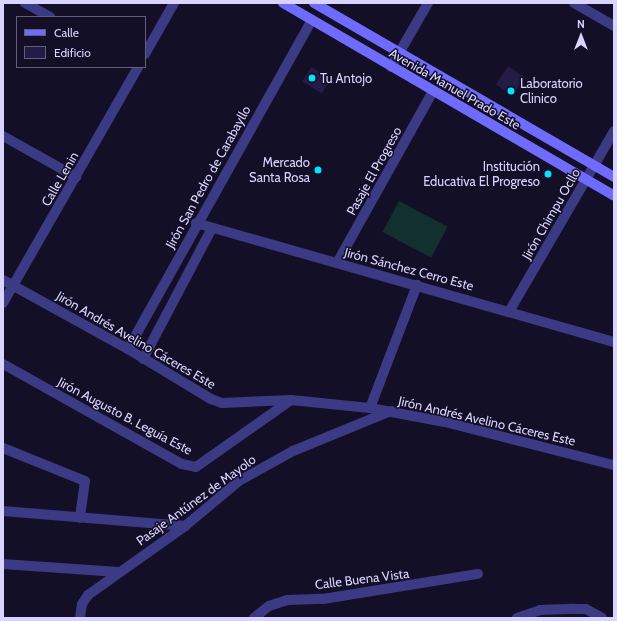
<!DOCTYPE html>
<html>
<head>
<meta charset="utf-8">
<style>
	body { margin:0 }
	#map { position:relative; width:617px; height:621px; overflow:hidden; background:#130f26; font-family:Cabin,sans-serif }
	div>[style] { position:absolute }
	.green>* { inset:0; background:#12302f; transform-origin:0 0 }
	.building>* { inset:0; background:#241b47; transform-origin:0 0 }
	.street>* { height:10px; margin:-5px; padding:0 5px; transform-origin:5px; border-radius:5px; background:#3d3a85 }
	.secondary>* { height:10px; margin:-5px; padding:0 5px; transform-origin:5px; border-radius:5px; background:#6f6bff }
	.dots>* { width:11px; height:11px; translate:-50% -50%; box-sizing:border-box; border:2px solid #130f26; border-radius:50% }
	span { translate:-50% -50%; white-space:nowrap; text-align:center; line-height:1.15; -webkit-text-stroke:3px #130f26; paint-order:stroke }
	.poi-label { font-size:13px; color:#d9d4ff }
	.left { translate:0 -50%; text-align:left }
	.right { translate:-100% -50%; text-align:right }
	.street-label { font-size:13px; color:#d9d4ff }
	.frame { position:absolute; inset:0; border:4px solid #d9d4ff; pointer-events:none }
	.legend { position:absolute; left:16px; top:16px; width:130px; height:52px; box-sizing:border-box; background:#130f26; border:1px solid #625e7d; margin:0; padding:5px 7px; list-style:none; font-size:12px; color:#d9d4ff }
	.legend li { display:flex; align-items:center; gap:8px; height:20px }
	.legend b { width:20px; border:1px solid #625e7d }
	.north { position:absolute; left:561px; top:16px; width:40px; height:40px; -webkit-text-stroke:3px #130f26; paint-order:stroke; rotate:0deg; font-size:11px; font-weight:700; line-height:16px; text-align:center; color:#d9d4ff }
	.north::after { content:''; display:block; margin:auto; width:14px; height:18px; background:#d9d4ff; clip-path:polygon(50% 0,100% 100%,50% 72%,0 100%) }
</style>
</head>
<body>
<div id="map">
	<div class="green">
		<i style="left:399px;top:201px;width:55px;height:35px;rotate:28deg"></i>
	</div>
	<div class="building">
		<i style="left:508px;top:66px;width:20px;height:22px;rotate:33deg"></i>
		<i style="left:311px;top:67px;width:23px;height:17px;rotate:31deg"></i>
	</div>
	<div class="street">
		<i style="left:25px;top:3px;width:29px;rotate:29deg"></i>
		<i style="left:574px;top:3px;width:46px;rotate:29.9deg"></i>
		<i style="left:145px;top:54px;width:59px;rotate:-60.4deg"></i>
		<i style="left:391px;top:67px;width:74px;rotate:-60deg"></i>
		<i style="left:3px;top:136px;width:84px;rotate:29.3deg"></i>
		<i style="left:196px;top:223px;width:435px;rotate:15.9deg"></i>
		<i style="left:337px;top:263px;width:197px;rotate:-60.8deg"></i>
		<i style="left:3px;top:280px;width:143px;rotate:28.9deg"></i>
		<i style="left:128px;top:349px;width:97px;rotate:31.1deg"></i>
		<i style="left:211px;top:399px;width:12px;rotate:20deg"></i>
		<i style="left:222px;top:403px;width:69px;rotate:-2.5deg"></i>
		<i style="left:291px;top:400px;width:79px;rotate:5.8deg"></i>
		<i style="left:370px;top:408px;width:76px;rotate:10.6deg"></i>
		<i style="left:445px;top:422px;width:174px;rotate:14.3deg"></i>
		<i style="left:3px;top:303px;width:272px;rotate:-60.2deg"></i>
		<i style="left:510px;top:310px;width:207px;rotate:-59.8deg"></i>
		<i style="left:128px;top:349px;width:377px;rotate:-60.8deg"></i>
		<i style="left:143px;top:359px;width:148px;rotate:-62.2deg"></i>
		<i style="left:3px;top:364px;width:205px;rotate:29.2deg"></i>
		<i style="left:182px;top:464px;width:14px;rotate:12deg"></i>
		<i style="left:196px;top:467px;width:116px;rotate:-35.2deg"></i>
		<i style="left:370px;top:408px;width:132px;rotate:-69.1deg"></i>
		<i style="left:3px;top:448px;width:88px;rotate:21.9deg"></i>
		<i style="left:85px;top:481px;width:37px;rotate:98deg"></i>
		<i style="left:3px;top:511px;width:183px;rotate:4.7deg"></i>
		<i style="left:3px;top:564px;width:115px;rotate:4deg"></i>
		<i style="left:80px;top:618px;width:14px;rotate:-82deg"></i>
		<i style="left:82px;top:604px;width:11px;rotate:-56deg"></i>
		<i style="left:88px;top:595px;width:119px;rotate:-35.4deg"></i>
		<i style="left:185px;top:526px;width:70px;rotate:-39.8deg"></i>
		<i style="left:239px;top:481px;width:62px;rotate:-29.1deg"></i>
		<i style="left:293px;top:451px;width:106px;rotate:-22.2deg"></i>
		<i style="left:254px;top:618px;width:19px;rotate:-39deg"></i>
		<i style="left:269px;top:606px;width:19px;rotate:-18deg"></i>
		<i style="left:287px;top:600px;width:36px;rotate:-2deg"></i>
		<i style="left:323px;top:599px;width:157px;rotate:-9.2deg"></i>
		<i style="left:517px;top:618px;width:24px;rotate:-19deg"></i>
		<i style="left:540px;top:610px;width:34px;rotate:-2deg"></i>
		<i style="left:574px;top:609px;width:12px"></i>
		<i style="left:586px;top:609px;width:18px;rotate:29deg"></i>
	</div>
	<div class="secondary">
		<i style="left:283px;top:3px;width:383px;rotate:30.2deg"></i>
		<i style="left:314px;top:3px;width:347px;rotate:30.1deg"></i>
	</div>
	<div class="dots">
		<i style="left:312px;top:78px;background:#00e5ff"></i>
		<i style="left:511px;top:91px;background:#00e5ff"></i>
		<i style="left:318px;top:170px;background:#00e5ff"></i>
		<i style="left:548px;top:174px;background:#00e5ff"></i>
	</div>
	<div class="poi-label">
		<span class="left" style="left:320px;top:78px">Tu Antojo</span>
		<span class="left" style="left:520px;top:91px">Laboratorio<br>Clinico</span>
		<span class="right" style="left:310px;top:170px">Mercado<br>Santa Rosa</span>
		<span class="right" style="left:540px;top:174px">Institución<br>Educativa El Progreso</span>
	</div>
	<div class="street-label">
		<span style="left:455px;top:89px;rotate:30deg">Avenida Manuel Prado Este</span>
		<span style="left:374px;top:171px;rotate:-61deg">Pasaje El Progreso</span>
		<span style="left:208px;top:177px;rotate:-61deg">Jirón San Pedro de Carabayllo</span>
		<span style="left:60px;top:179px;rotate:-60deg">Calle Lenin</span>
		<span style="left:551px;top:214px;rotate:-60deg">Jirón Chimpu Ocllo</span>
		<span style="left:409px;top:269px;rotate:15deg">Jirón Sánchez Cerro Este</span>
		<span style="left:136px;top:340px;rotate:30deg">Jirón Andrés Avelino Cáceres Este</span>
		<span style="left:125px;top:416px;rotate:28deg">Jirón Augusto B. Leguía Este</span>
		<span style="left:487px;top:421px;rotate:13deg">Jirón Andrés Avelino Cáceres Este</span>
		<span style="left:196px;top:500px;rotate:-36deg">Pasaje Antúnez de Mayolo</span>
		<span style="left:362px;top:579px;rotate:-7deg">Calle Buena Vista</span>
	</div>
	<div class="frame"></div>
	<ul class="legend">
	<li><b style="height:5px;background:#6f6bff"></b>Calle</li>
	<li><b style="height:11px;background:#241b47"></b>Edificio</li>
	</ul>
	<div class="north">N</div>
</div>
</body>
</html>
